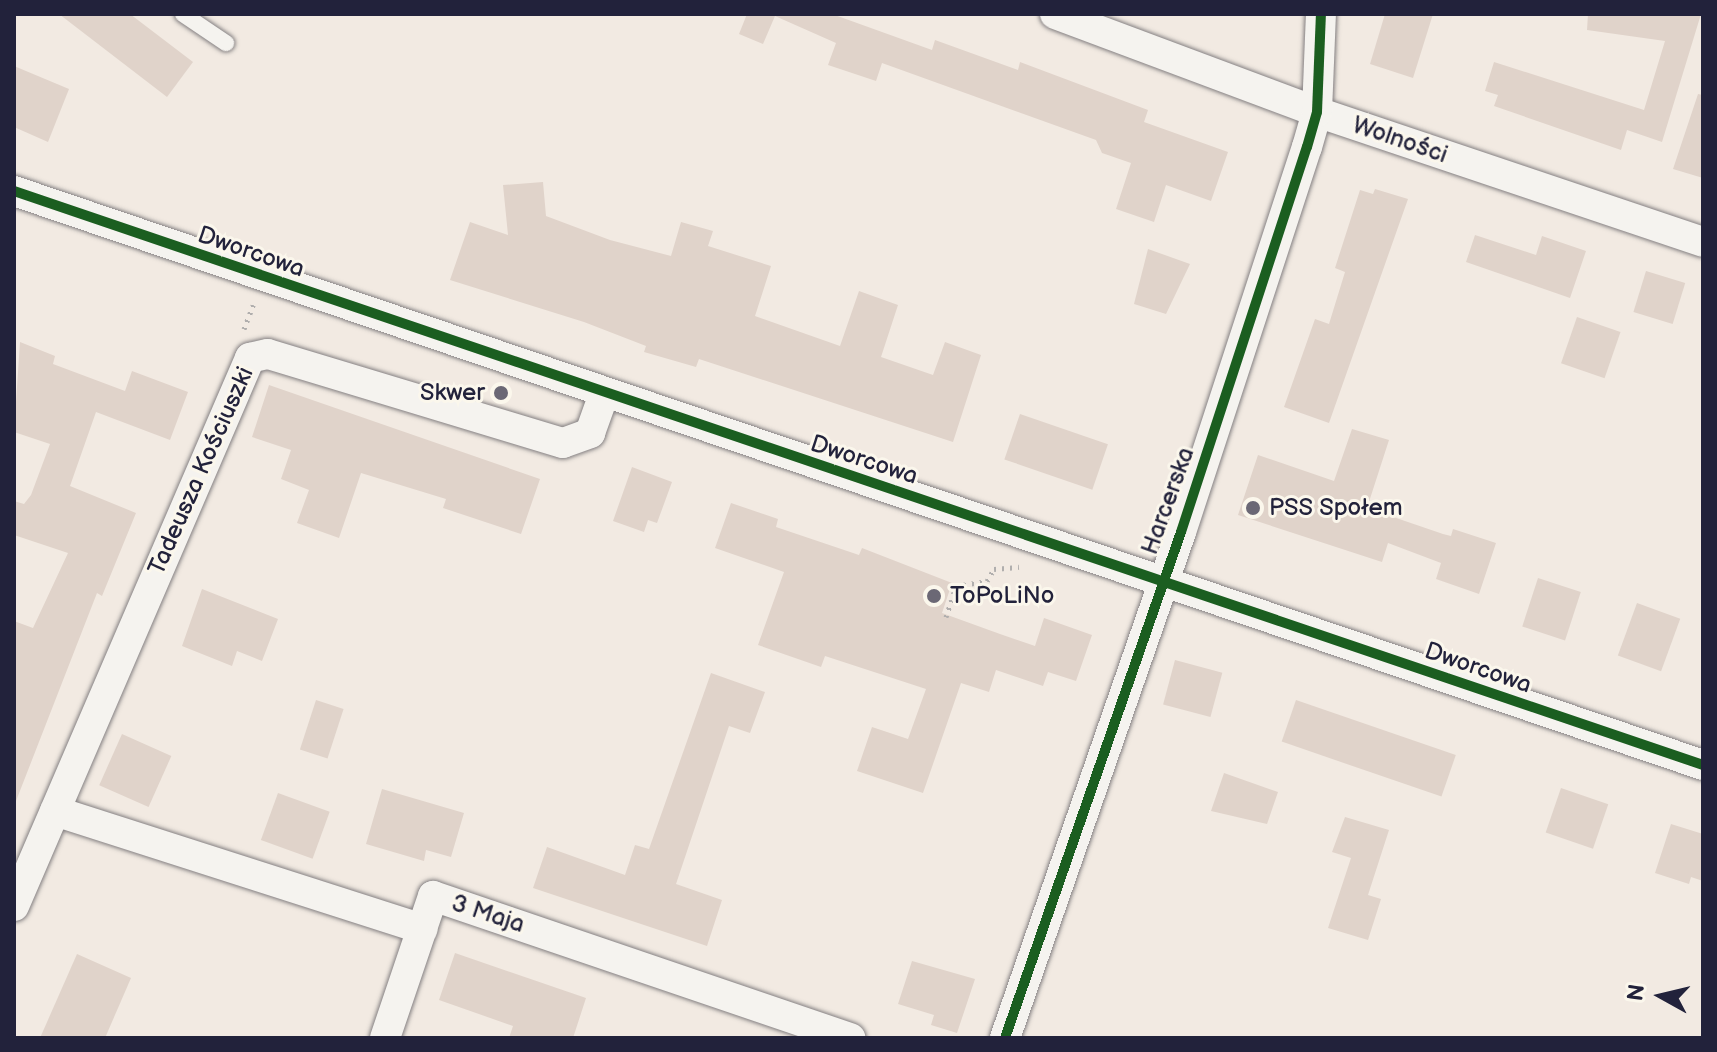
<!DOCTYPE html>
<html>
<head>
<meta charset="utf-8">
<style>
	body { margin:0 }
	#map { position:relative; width:1717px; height:1052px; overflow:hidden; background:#f2eae2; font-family:"Balsamiq Sans",sans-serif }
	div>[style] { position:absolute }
	.building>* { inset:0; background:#e0d3ca; transform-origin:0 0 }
	.path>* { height:5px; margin-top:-2.5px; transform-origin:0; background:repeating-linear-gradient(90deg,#b0aead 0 2px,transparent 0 8px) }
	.roads { filter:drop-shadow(0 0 2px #848082) drop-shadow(0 0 2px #848082) }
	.lane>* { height:16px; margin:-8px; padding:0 8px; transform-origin:8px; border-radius:8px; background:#f5f3ef }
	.street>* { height:30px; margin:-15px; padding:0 15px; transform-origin:15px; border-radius:15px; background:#f5f3ef }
	.cycleway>* { height:10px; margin:-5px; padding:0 5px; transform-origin:5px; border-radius:5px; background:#1b5e20 }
	.dots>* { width:22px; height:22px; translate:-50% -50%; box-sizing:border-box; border:4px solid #fbf7ec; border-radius:50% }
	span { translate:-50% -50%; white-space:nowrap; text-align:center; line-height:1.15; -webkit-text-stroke:6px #fbf7ec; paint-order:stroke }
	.street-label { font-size:24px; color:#22223b }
	.poi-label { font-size:24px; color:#22223b }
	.right { translate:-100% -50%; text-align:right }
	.left { translate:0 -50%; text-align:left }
	.frame { position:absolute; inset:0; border:16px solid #22223b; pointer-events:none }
	.north { position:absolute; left:1621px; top:956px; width:80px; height:80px; -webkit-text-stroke:6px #fbf7ec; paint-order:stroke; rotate:278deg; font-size:22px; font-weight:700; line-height:32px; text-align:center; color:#22223b }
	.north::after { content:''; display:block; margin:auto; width:28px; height:36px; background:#22223b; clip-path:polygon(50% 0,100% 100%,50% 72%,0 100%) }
</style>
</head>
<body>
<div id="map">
	<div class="building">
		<i style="clip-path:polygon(59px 14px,130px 14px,193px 62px,167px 97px)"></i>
		<i style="clip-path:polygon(747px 14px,832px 14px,932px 50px,935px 40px,1018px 70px,1020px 62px,1148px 110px,1144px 122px,1228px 152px,1211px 201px,1166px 185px,1154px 222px,1116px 209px,1131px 163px,1102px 153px,1096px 140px,882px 63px,876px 81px,828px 65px,836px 43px,775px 16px,763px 44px,739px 34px)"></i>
		<i style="clip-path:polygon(1385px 14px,1433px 14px,1413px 78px,1370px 64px)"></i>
		<i style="clip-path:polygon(1588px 14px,1701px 14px,1662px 142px,1627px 130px,1621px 150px,1494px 106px,1498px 95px,1485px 91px,1494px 62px,1644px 110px,1665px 41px,1587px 30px)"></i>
		<i style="clip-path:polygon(14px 66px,69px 89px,48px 142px,14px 127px)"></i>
		<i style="clip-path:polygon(1698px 94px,1703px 95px,1703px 178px,1673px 169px)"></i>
		<i style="clip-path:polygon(543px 182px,546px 216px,610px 240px,671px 256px,681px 222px,713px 231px,708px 246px,771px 266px,755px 316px,840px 346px,859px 291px,898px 305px,881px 357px,933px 375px,945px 342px,981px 355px,953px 442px,699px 359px,696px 367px,644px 352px,646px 346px,584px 322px,450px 280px,470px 222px,508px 235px,503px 185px)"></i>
		<i style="clip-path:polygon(1375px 189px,1408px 199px,1329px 423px,1284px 407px,1315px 319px,1329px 324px,1345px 272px,1335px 268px,1360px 190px,1373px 194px)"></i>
		<i style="clip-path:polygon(1475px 235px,1536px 255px,1542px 236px,1586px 251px,1570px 298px,1466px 262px)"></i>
		<i style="clip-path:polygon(1148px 249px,1190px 264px,1166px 314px,1134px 304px)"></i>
		<i style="left:1646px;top:271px;width:41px;height:43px;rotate:17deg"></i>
		<i style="left:1577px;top:317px;width:46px;height:49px;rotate:19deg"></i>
		<i style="clip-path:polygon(20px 342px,55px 356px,53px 364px,125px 391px,132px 371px,188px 392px,170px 440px,96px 412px,70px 486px,136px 513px,102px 596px,97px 593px,16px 801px,14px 621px,33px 628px,68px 553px,14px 535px,14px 501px,24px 504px,31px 495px,50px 444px,14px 432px)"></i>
		<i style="clip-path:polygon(269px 385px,540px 479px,521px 534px,443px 508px,446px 499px,361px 473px,339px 538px,297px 523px,309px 490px,281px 479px,291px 450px,252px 437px)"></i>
		<i style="left:1020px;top:414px;width:93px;height:48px;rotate:19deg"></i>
		<i style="clip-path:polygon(1352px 429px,1389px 440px,1367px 508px,1443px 534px,1451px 536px,1453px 529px,1496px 543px,1479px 594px,1436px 579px,1441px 563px,1388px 543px,1382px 562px,1238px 515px,1258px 455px,1334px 481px)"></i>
		<i style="clip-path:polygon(632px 467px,672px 482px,657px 523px,648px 520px,644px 532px,613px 521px)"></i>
		<i style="clip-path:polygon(731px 503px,778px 519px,776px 527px,859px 555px,862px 548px,952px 583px,942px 613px,1000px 634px,1035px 646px,1044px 618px,1092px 635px,1076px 681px,1048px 672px,1043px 686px,996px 670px,989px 692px,961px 683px,923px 793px,857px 771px,872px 727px,908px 739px,926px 689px,825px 656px,821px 667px,758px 645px,784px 572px,715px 548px)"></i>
		<i style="left:1538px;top:578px;width:45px;height:51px;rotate:18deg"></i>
		<i style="clip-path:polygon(202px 589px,278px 619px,262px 661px,237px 651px,232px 666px,182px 646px)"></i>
		<i style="left:1637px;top:603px;width:46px;height:56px;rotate:20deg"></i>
		<i style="left:1175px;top:660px;width:49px;height:46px;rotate:15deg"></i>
		<i style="clip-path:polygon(711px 673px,765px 692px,750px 733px,729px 726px,676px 884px,722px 900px,707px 946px,533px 888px,547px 847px,625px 875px,635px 845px,649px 849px)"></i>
		<i style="left:316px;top:700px;width:29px;height:52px;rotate:18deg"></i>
		<i style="left:1296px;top:700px;width:169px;height:44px;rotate:19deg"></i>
		<i style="left:122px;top:734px;width:54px;height:56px;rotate:24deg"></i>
		<i style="clip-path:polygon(1224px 773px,1278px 792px,1267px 824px,1211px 811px)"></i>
		<i style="left:1561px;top:788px;width:50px;height:47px;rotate:19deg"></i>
		<i style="clip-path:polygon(382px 789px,464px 813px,451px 857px,426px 850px,424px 861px,366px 844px)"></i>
		<i style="left:278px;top:793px;width:55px;height:50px;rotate:20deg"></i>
		<i style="clip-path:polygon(1345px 817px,1389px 830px,1368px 895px,1381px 899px,1368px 940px,1328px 928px,1351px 858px,1332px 852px)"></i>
		<i style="clip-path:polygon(1671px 824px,1703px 834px,1703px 881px,1691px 877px,1689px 884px,1655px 873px)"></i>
		<i style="clip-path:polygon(455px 953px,586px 998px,573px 1038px,509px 1038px,513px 1026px,439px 1000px)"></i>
		<i style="clip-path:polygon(77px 954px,131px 978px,105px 1038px,40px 1038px)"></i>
		<i style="clip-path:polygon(912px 961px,975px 979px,957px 1033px,931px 1025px,934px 1015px,898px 1004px)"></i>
	</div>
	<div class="path">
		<i style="left:244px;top:329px;width:26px;rotate:-69deg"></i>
		<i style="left:946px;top:617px;width:33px;rotate:-72deg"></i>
		<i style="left:956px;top:586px;width:31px;rotate:-9deg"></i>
		<i style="left:987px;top:581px;width:14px;rotate:-60deg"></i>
		<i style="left:994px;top:569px;width:25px;rotate:-5deg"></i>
	</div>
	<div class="roads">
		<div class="lane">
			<i style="left:183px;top:14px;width:52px;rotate:34deg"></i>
		</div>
		<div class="street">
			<i style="left:1055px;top:14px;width:280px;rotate:20.5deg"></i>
			<i style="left:1317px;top:112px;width:407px;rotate:18.6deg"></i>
			<i style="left:14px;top:191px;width:1784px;rotate:18.77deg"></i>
			<i style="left:55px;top:811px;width:386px;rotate:17.8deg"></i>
			<i style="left:14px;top:906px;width:597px;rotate:-66.7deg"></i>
			<i style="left:250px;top:358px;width:18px;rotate:-13deg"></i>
			<i style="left:268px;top:354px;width:308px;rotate:16.8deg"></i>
			<i style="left:563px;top:443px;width:29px;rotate:-20deg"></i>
			<i style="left:590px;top:433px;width:41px;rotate:-70.3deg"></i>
			<i style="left:385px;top:1038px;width:150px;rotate:-71.3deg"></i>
			<i style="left:433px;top:896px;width:441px;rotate:18.8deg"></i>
			<i style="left:1005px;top:1038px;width:536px;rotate:-70.82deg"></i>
			<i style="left:1181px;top:532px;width:405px;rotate:-71.9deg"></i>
			<i style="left:1307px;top:147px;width:36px;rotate:-74deg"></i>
			<i style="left:1317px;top:112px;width:98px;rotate:-87.7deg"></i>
		</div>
	</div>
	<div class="cycleway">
		<i style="left:14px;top:191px;width:1784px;rotate:18.77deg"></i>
		<i style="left:1005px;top:1038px;width:536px;rotate:-70.82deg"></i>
		<i style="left:1181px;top:532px;width:405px;rotate:-71.9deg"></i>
		<i style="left:1307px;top:147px;width:36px;rotate:-74deg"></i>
		<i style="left:1317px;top:112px;width:98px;rotate:-87.7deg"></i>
	</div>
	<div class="dots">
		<i style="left:501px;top:393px;background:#6b6875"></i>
		<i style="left:1253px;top:508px;background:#6b6875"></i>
		<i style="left:934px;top:596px;background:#6b6875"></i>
	</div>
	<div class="street-label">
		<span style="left:1400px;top:140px;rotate:19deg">Wolności</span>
		<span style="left:251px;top:252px;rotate:19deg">Dworcowa</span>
		<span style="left:864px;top:460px;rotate:18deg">Dworcowa</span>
		<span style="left:201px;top:471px;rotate:-66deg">Tadeusza Kościuszki</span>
		<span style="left:1168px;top:501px;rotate:-70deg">Harcerska</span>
		<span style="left:1478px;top:668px;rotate:19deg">Dworcowa</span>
		<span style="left:488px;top:914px;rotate:18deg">3 Maja</span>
	</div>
	<div class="poi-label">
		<span class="right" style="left:485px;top:393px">Skwer</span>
		<span class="left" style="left:1269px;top:508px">PSS Społem</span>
		<span class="left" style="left:950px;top:596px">ToPoLiNo</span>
	</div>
	<div class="frame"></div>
	<div class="north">N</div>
</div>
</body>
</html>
